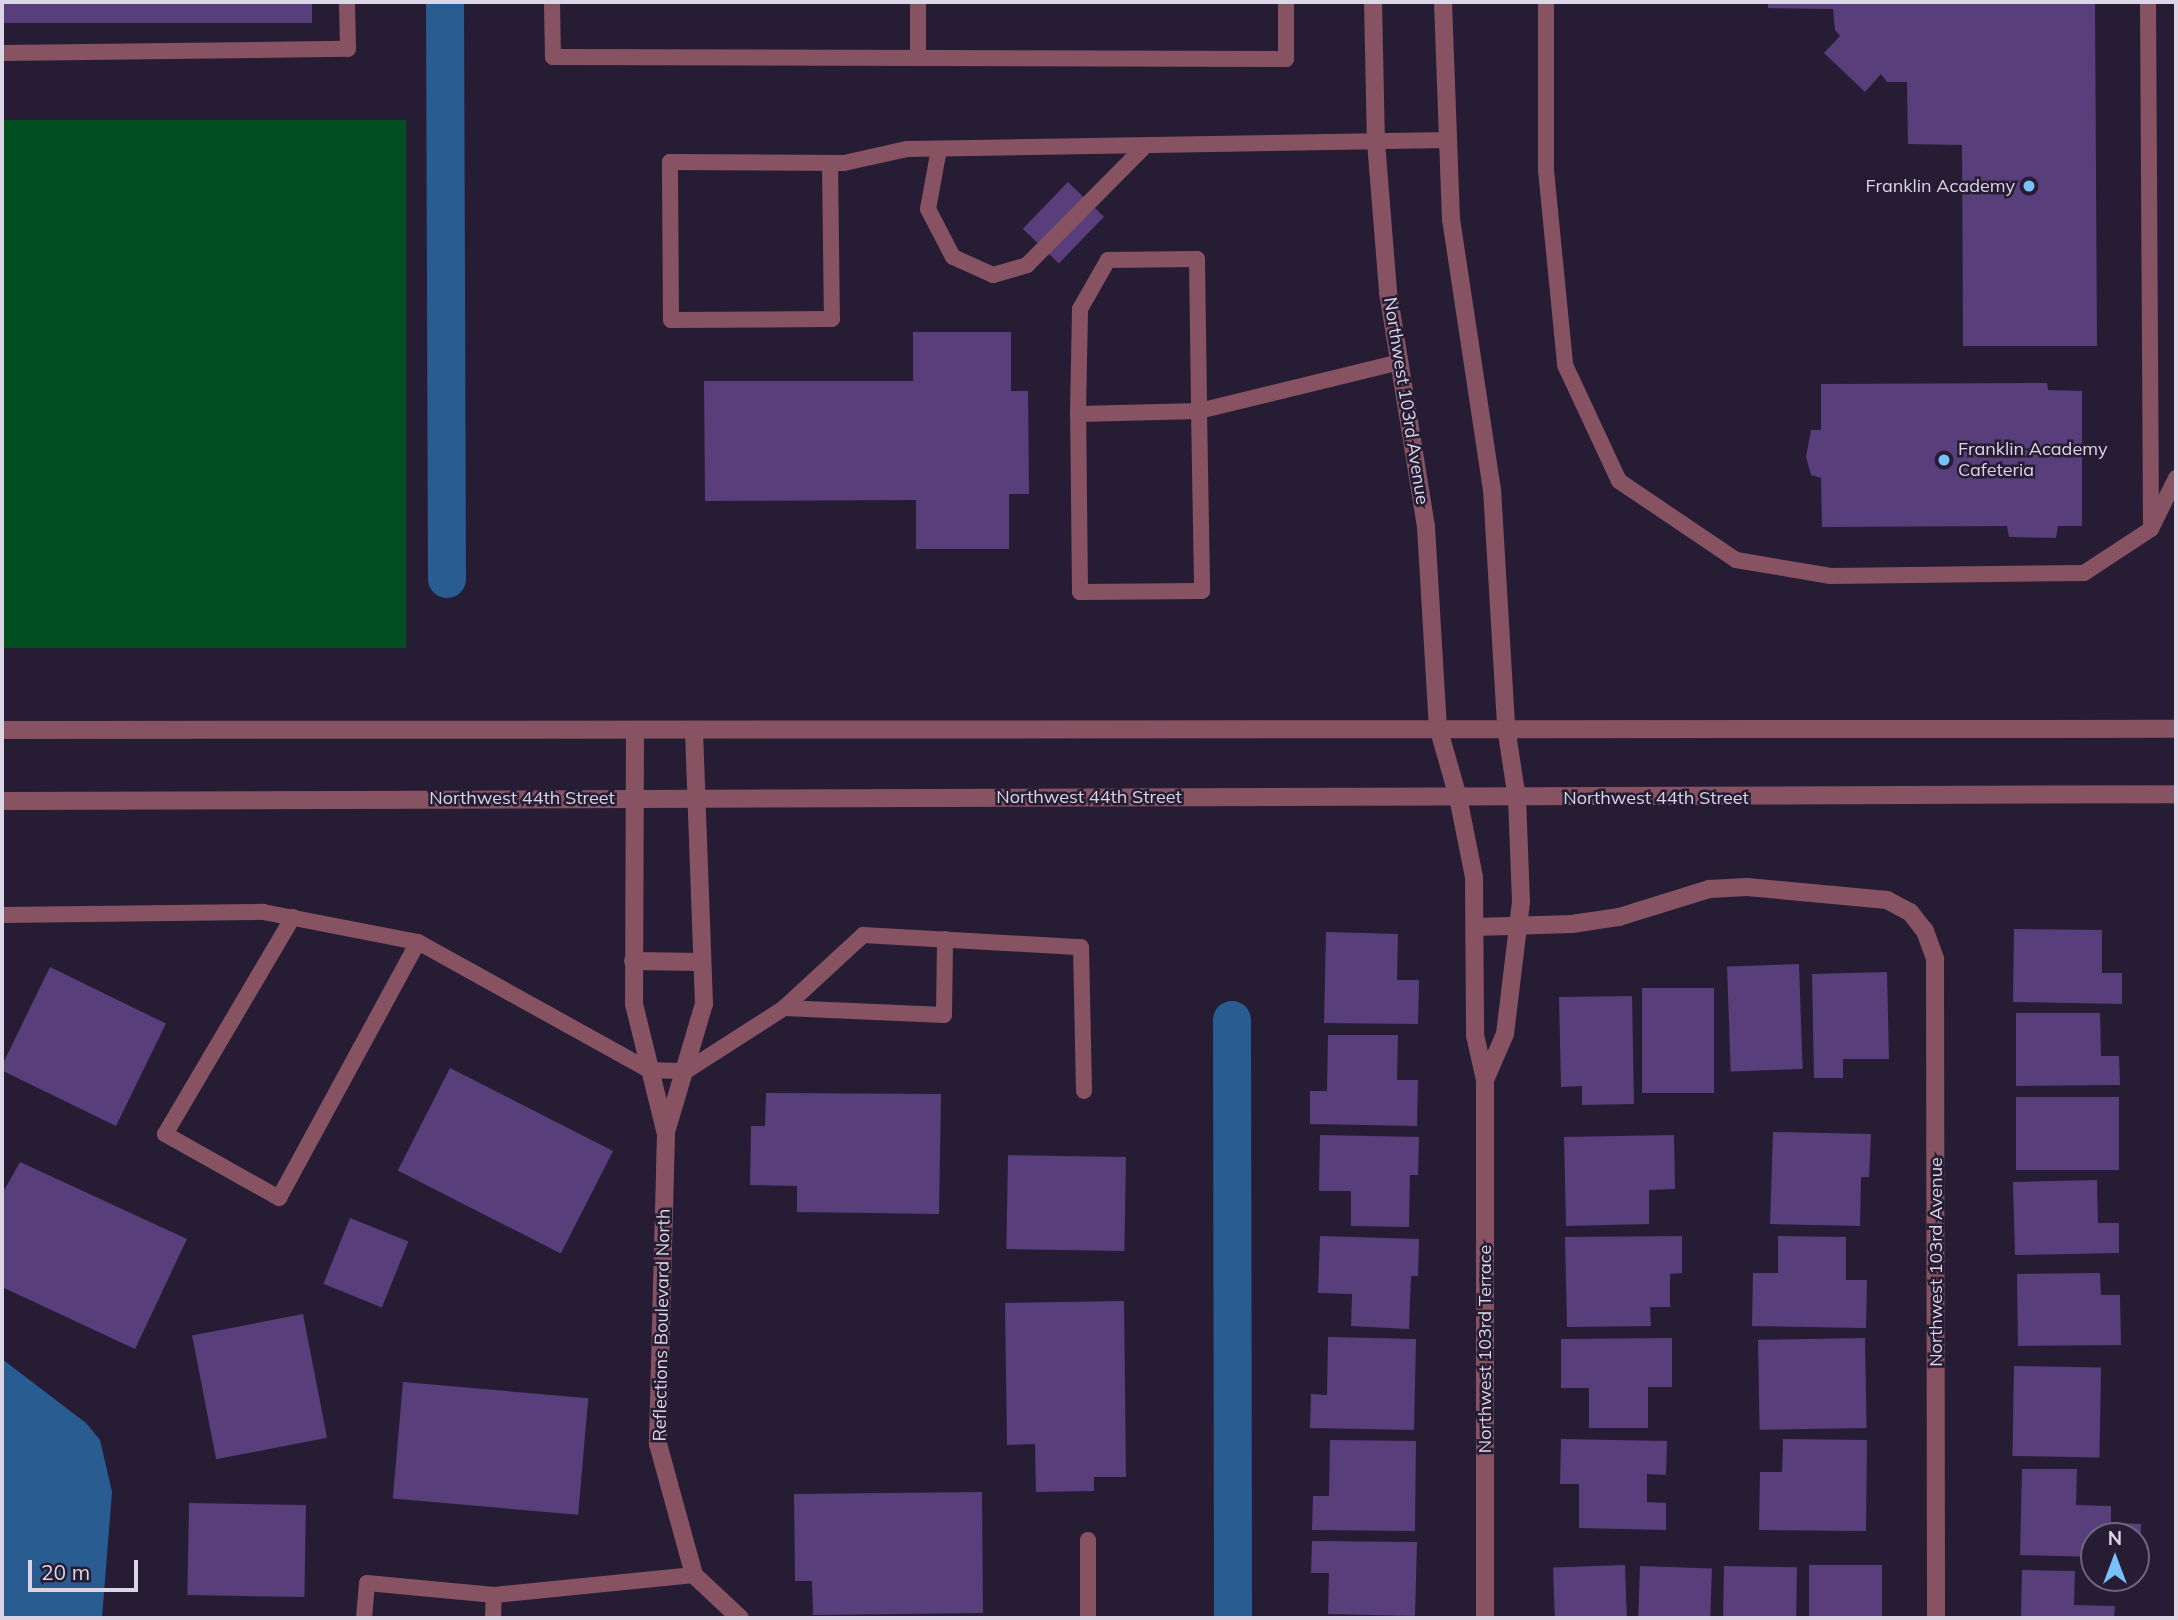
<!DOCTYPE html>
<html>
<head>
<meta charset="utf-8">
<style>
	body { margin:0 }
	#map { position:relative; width:2178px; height:1620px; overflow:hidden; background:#261d34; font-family:Mulish,sans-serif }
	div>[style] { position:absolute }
	.green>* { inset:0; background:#004e21; transform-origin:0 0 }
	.water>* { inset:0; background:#295c91 }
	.canal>* { height:38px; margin:-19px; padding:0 19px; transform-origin:19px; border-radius:19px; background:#295c91 }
	.building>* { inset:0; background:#583e7b; transform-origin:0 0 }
	.service>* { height:16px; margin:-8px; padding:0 8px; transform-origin:8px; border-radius:8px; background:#875362 }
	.minor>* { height:18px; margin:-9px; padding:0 9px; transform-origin:9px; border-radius:9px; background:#875362 }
	.tertiary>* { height:18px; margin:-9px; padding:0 9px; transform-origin:9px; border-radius:9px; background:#875362 }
	.dots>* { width:19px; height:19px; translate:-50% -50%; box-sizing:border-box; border:4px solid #261d34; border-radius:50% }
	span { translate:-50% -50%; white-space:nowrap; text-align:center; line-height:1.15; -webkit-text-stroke:5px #261d34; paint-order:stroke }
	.poi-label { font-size:18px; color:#dbd6e5 }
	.right { translate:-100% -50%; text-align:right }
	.left { translate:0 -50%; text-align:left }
	.street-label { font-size:18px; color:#dbd6e5 }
	.frame { position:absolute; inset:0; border:4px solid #dbd6e5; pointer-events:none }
	.north { position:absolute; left:2080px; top:1522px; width:70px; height:70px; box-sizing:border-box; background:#261d34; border:2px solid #6e677b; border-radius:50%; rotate:0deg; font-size:19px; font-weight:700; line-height:28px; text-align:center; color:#dbd6e5 }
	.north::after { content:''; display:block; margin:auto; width:24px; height:32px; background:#79bff8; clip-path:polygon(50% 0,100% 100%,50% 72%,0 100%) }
	.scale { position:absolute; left:28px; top:1560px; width:110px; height:32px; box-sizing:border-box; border:4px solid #dbd6e5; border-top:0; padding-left:9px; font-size:21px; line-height:24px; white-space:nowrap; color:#dbd6e5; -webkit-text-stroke:5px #261d34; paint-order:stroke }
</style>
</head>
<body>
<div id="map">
	<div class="green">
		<i style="left:406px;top:120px;width:528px;height:404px;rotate:90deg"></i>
	</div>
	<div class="water">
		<i style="clip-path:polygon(2px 1359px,86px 1423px,100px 1440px,112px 1492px,102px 1618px,2px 1618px)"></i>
	</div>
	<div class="canal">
		<i style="left:445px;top:2px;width:577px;rotate:89.8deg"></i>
		<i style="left:1232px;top:1020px;width:598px;rotate:89.9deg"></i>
	</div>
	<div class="building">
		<i style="left:2px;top:2px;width:310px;height:21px"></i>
		<i style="clip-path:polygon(1768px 2px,2095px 2px,2097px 346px,1963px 346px,1962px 145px,1908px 144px,1907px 82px,1887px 82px,1881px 74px,1865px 92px,1824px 53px,1840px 36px,1835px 30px,1833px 9px,1768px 8px)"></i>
		<i style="left:1068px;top:182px;width:50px;height:65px;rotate:44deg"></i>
		<i style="clip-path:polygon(913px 332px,1011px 332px,1011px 391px,1028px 391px,1029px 494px,1009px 494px,1009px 549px,916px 549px,916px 500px,705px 501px,704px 381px,913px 381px)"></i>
		<i style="clip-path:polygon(2047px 383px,2048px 390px,2082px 391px,2082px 526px,2058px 526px,2056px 538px,2009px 537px,2007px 526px,1822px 527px,1821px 478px,1811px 475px,1806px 457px,1811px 430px,1821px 430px,1821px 384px)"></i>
		<i style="clip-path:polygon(2014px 929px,2102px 930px,2102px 973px,2122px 973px,2122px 1004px,2013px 1002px)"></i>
		<i style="clip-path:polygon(1326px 932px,1398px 934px,1397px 980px,1419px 980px,1418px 1024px,1324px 1023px)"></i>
		<i style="left:1799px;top:964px;width:105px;height:72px;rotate:88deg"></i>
		<i style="left:50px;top:967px;width:129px;height:114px;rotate:26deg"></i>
		<i style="clip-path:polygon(1887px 972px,1889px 1059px,1843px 1059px,1843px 1078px,1814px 1078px,1812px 974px)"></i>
		<i style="left:1642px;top:988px;width:72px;height:105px"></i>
		<i style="clip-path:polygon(1632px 996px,1634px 1104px,1582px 1105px,1582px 1086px,1561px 1087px,1559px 997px)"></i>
		<i style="clip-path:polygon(2016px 1013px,2100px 1013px,2101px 1056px,2119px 1056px,2120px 1085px,2016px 1086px)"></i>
		<i style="clip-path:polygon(1328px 1035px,1398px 1035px,1397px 1080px,1418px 1080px,1417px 1126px,1310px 1124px,1310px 1091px,1327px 1091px)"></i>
		<i style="left:450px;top:1068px;width:183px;height:115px;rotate:27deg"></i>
		<i style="clip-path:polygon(766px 1093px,941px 1094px,939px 1214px,797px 1212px,797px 1186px,750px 1185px,751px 1126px,765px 1126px)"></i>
		<i style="left:2016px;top:1097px;width:103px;height:73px"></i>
		<i style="clip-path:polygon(1773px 1132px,1871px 1134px,1869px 1177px,1861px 1177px,1860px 1226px,1770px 1224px)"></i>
		<i style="clip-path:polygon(1320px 1135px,1419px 1137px,1418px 1175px,1410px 1175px,1409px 1227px,1351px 1226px,1351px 1191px,1319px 1191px)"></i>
		<i style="clip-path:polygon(1674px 1135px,1675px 1189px,1649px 1190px,1649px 1224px,1566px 1226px,1564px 1137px)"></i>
		<i style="left:1008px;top:1155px;width:118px;height:94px;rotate:1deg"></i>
		<i style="clip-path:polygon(20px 1162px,187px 1239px,135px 1349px,2px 1287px,2px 1194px)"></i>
		<i style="clip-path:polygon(2097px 1180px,2098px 1223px,2119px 1223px,2119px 1253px,2015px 1255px,2013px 1182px)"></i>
		<i style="left:350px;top:1218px;width:63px;height:71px;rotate:22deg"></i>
		<i style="clip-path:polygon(1320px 1236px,1419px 1239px,1418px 1276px,1411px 1276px,1409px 1329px,1351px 1326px,1352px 1294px,1318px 1293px)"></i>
		<i style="clip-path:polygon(1682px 1236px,1682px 1273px,1670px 1274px,1670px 1307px,1650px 1307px,1651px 1326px,1567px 1327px,1565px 1237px)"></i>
		<i style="clip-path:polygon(1778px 1236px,1846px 1237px,1846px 1280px,1867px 1280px,1866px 1328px,1752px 1326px,1753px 1273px,1778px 1273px)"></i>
		<i style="clip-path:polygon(2100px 1273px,2101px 1295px,2120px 1295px,2121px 1345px,2018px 1346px,2017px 1274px)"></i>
		<i style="clip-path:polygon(1124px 1301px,1126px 1477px,1094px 1477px,1094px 1491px,1036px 1492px,1035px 1444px,1007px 1445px,1005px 1303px)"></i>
		<i style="left:303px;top:1314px;width:126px;height:113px;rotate:79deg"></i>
		<i style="clip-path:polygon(1328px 1337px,1416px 1339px,1414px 1430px,1310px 1428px,1311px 1394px,1327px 1395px)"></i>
		<i style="clip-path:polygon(1672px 1338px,1672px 1387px,1648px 1387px,1648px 1428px,1589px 1428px,1589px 1388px,1561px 1388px,1561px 1339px)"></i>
		<i style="left:1865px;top:1338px;width:90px;height:107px;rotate:89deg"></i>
		<i style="left:2014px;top:1366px;width:87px;height:90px;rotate:1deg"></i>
		<i style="left:403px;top:1382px;width:186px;height:117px;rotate:5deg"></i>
		<i style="clip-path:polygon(1561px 1439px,1667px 1441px,1666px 1475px,1647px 1474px,1647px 1502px,1666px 1503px,1666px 1530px,1579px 1528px,1579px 1484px,1560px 1484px)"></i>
		<i style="clip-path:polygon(1783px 1439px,1867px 1440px,1866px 1531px,1759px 1530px,1760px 1472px,1782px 1472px)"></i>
		<i style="clip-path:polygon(1330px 1440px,1416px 1441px,1415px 1531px,1312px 1530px,1313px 1496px,1329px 1496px)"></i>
		<i style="clip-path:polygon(2022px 1469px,2077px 1469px,2076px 1505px,2111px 1506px,2111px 1523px,2141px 1524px,2140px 1558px,2136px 1558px,2136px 1536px,2094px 1536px,2094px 1557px,2020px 1555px)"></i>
		<i style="clip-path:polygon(982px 1492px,983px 1613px,813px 1615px,812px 1581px,795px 1581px,794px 1494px)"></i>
		<i style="left:189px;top:1503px;width:117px;height:92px;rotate:1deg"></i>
		<i style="clip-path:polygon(1312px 1541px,1417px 1542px,1415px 1616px,1328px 1614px,1329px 1573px,1311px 1573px)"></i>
		<i style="left:1625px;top:1565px;width:53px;height:72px;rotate:88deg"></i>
		<i style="left:1882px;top:1565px;width:53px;height:73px;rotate:90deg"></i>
		<i style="left:1640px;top:1566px;width:72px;height:52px;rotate:2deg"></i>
		<i style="left:1724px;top:1566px;width:73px;height:52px;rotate:1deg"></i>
		<i style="clip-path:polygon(2022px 1570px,2075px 1571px,2074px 1605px,2115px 1606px,2114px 1618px,2021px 1618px)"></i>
	</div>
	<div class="service">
		<i style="left:552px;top:2px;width:55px;rotate:89deg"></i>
		<i style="left:553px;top:57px;width:733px;rotate:0.16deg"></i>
		<i style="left:1286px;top:59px;width:57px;rotate:-90deg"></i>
		<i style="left:918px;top:2px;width:56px;rotate:90deg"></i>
		<i style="left:1546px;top:2px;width:168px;rotate:90deg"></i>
		<i style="left:1546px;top:170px;width:196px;rotate:84.4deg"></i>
		<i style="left:1565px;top:365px;width:128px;rotate:65deg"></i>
		<i style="left:1619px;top:481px;width:141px;rotate:34deg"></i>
		<i style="left:1736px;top:560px;width:96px;rotate:9.6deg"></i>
		<i style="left:1831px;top:576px;width:253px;rotate:-0.7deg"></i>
		<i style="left:2084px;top:573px;width:80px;rotate:-33.3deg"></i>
		<i style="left:2151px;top:529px;width:57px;rotate:-63.9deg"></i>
		<i style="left:2148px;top:2px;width:524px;rotate:89.67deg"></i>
		<i style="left:2px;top:53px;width:346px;rotate:-0.7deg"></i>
		<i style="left:348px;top:49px;width:47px;rotate:-91.2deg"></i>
		<i style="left:939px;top:149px;width:61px;rotate:100.4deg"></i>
		<i style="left:928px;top:209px;width:54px;rotate:62.5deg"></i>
		<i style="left:953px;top:257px;width:44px;rotate:24.2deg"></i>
		<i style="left:993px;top:275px;width:35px;rotate:-16deg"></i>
		<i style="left:1027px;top:265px;width:166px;rotate:-45.2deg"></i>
		<i style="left:830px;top:163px;width:156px;rotate:89.3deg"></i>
		<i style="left:832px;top:319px;width:161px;rotate:179.6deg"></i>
		<i style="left:671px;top:320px;width:158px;rotate:-90.4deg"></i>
		<i style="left:670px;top:162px;width:174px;rotate:0.3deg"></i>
		<i style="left:844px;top:163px;width:65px;rotate:-12.5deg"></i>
		<i style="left:907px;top:149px;width:540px;rotate:-0.95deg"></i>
		<i style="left:1078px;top:414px;width:121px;rotate:-1.4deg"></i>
		<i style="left:1199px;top:411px;width:180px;rotate:89deg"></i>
		<i style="left:1202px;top:591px;width:122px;rotate:179.5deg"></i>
		<i style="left:1080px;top:592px;width:178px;rotate:-90.6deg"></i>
		<i style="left:1078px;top:414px;width:105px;rotate:-88.9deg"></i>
		<i style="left:1080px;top:309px;width:56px;rotate:-60.3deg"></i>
		<i style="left:1108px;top:260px;width:89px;rotate:-0.6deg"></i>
		<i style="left:1197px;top:259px;width:152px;rotate:89.2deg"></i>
		<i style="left:1199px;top:411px;width:207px;rotate:-13.7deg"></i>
		<i style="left:2px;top:915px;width:261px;rotate:-0.7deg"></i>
		<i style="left:263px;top:912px;width:158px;rotate:11deg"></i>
		<i style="left:418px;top:942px;width:264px;rotate:29deg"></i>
		<i style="left:649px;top:1070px;width:37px;rotate:2deg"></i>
		<i style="left:686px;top:1071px;width:117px;rotate:-32.7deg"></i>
		<i style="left:784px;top:1008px;width:108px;rotate:-42.7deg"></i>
		<i style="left:863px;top:935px;width:218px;rotate:3.2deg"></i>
		<i style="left:1081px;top:947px;width:144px;rotate:88.8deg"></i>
		<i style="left:293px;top:917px;width:252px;rotate:120.5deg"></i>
		<i style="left:165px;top:1134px;width:131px;rotate:29.3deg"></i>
		<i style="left:279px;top:1198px;width:291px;rotate:-61.5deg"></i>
		<i style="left:784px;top:1008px;width:160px;rotate:2.5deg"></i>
		<i style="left:944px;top:1015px;width:76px;rotate:-89.2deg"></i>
		<i style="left:364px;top:1618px;width:35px;rotate:-85deg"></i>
		<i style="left:367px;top:1583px;width:128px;rotate:5.4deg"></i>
		<i style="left:494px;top:1595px;width:201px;rotate:-5.7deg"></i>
		<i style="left:493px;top:1618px;width:23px;rotate:-88deg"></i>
		<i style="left:1088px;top:1618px;width:78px;rotate:-90deg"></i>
	</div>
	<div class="minor">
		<i style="left:635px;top:732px;width:272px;rotate:90.2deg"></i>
		<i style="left:634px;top:1004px;width:134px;rotate:76.2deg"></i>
		<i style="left:666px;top:1134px;width:310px;rotate:91.5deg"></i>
		<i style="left:658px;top:1444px;width:136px;rotate:74.6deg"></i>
		<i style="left:694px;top:1575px;width:63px;rotate:43.1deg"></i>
		<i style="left:1458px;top:797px;width:82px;rotate:78.7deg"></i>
		<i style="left:1474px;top:877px;width:158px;rotate:89.6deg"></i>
		<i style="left:1475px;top:1035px;width:46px;rotate:77.5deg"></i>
		<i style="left:1485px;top:1080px;width:538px;rotate:90deg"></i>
		<i style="left:1475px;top:927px;width:97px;rotate:-1.8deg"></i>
		<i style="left:1572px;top:924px;width:48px;rotate:-8.5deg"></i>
		<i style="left:1619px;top:917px;width:94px;rotate:-17.3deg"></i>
		<i style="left:1709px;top:889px;width:38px;rotate:-3deg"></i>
		<i style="left:1747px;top:887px;width:141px;rotate:5.3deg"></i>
		<i style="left:1887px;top:900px;width:26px;rotate:28deg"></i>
		<i style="left:1910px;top:912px;width:24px;rotate:52deg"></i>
		<i style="left:1925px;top:931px;width:30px;rotate:70deg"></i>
		<i style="left:1935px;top:959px;width:659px;rotate:89.91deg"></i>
		<i style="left:633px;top:961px;width:69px;rotate:0.8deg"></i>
		<i style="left:1485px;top:1080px;width:50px;rotate:-66.5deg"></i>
		<i style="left:1505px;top:1034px;width:133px;rotate:-83.1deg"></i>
		<i style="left:1521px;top:902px;width:103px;rotate:-92.2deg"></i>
		<i style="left:666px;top:1132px;width:134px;rotate:-73.5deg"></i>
		<i style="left:704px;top:1004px;width:272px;rotate:-92.1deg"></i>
	</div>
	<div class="tertiary">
		<i style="left:1373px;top:2px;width:140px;rotate:88.8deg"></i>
		<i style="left:1376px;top:142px;width:150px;rotate:85.4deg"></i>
		<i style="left:1388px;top:292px;width:238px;rotate:80.8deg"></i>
		<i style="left:1426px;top:527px;width:200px;rotate:86.6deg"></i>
		<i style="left:1438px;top:727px;width:73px;rotate:74.1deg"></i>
		<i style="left:1443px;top:2px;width:217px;rotate:87.9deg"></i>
		<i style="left:1451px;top:219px;width:273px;rotate:81.4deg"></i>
		<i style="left:1492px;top:489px;width:238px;rotate:86.6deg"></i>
		<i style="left:1506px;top:727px;width:73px;rotate:81.3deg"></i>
		<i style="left:2px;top:730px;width:2174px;rotate:-0.03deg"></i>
		<i style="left:2px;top:801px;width:2174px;rotate:-0.18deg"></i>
	</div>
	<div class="dots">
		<i style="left:2029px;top:186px;background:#79bff8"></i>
		<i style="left:1944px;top:460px;background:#79bff8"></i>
	</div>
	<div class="poi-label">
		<span class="right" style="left:2015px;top:186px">Franklin Academy</span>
		<span class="left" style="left:1958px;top:460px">Franklin Academy<br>Cafeteria</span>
	</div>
	<div class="street-label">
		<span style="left:1406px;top:401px;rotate:81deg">Northwest 103rd Avenue</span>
		<span style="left:1089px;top:797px">Northwest 44th Street</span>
		<span style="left:522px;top:798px">Northwest 44th Street</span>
		<span style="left:1656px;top:798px">Northwest 44th Street</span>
		<span style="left:1936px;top:1262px;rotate:-90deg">Northwest 103rd Avenue</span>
		<span style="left:662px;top:1325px;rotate:-89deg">Reflections Boulevard North</span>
		<span style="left:1485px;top:1349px;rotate:-90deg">Northwest 103rd Terrace</span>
	</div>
	<div class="frame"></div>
	<div class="north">N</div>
	<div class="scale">20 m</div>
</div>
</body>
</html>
